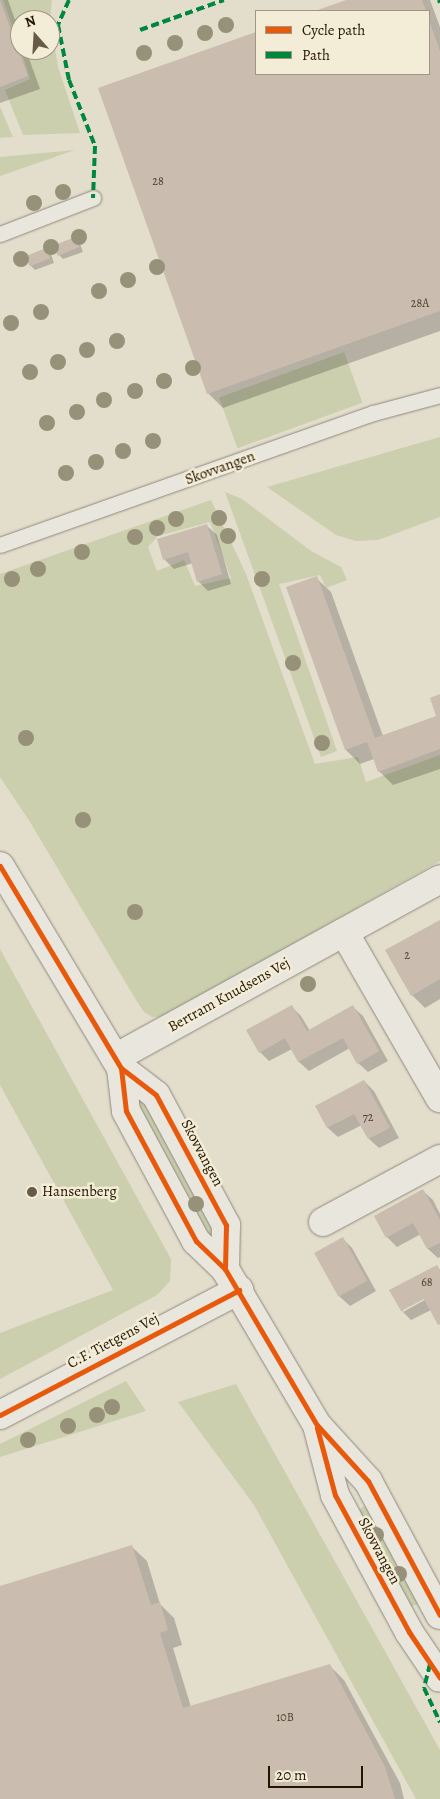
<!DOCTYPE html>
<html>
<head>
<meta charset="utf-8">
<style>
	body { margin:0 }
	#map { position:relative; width:440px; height:1799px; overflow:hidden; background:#e3ddcc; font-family:Alegreya,serif }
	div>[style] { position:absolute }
	.green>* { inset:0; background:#cbcfad; transform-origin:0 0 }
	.shadow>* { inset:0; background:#0003 }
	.building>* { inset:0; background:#cabdb0; transform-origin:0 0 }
	.roads { filter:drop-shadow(0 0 1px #8f897d) drop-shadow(0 0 1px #8f897d) }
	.lane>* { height:15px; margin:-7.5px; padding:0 7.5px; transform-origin:7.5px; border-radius:7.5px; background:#e9e6dd }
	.street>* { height:28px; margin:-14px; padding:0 14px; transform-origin:14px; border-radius:14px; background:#e9e6dd }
	.secondary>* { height:28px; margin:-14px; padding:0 14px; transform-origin:14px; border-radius:14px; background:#e9e6dd }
	.quiet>* { height:4px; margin-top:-2px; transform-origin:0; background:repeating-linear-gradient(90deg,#00873e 0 8px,transparent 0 12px) }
	.cycleway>* { height:5px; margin:-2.5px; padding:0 2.5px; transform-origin:2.5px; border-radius:2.5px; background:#e8590c }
	.trees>* { width:16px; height:16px; margin:-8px; border-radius:50%; background:#969178 }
	.dots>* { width:14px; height:14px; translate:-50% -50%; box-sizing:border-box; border:2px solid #f3ecd7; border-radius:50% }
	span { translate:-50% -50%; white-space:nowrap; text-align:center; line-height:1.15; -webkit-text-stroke:5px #f3ecd7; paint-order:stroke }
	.number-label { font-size:12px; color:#4e3f2d }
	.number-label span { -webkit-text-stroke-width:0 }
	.street-label { font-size:15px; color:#241501 }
	.poi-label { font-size:15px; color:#241501 }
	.left { translate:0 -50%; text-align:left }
	.legend { position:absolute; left:255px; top:10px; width:175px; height:65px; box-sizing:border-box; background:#f3ecd7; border:1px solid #a09681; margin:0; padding:6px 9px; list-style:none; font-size:15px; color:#241501 }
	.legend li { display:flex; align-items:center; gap:10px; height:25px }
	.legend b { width:25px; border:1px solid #a09681 }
	.north { position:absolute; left:10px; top:10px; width:50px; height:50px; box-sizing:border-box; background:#f3ecd7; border:1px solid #a09681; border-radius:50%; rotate:341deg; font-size:14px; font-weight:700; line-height:20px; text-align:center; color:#241501 }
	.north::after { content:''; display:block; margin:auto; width:18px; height:22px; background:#675b48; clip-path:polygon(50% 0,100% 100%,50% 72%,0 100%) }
	.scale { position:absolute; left:268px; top:1766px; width:95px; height:22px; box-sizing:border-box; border:2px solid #241501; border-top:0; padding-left:6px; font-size:15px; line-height:18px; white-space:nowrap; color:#241501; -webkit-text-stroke:4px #f3ecd7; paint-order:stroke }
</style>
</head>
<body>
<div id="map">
	<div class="green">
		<i style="clip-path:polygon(3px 0,52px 0,50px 20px,20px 20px,20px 48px)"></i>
		<i style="clip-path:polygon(50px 21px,58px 67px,80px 133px,23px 135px,5px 90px,30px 79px,21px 50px,50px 50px)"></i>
		<i style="clip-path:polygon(0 107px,13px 137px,0 138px)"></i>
		<i style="clip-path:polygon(75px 150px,0 176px,0 157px)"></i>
		<i style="left:344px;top:352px;width:54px;height:133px;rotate:70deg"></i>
		<i style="clip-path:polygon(440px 437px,440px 517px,378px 540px,356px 541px,336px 535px,267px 487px)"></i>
		<i style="clip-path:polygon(225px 492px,242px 499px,311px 551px,341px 567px,347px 580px,326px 588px,320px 575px,279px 584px,337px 751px,321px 757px)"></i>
		<i style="clip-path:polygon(evenodd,211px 500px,246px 574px,315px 764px,358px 757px,366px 782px,440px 755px,440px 861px,170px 1013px,162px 1017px,152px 1017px,144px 1012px,136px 1000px,30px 822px,0 777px,0 574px,211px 500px,210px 522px,231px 578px,195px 586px,184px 560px,157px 571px,148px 547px,158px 536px,210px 522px)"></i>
		<i style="clip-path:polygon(0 949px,171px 1259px,170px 1281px,157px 1295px,0 1379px,0 1333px,113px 1290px,0 1085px)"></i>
		<i style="clip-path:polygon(146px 1092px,217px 1233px,205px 1238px,144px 1123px,135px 1098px)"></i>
		<i style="clip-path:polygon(126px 1381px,146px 1411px,0 1457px,0 1444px)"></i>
		<i style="clip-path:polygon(236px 1384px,440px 1750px,440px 1799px,416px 1799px,254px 1505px,178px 1402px)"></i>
		<i style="clip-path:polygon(365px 1506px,382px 1527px,422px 1601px,408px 1609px,355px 1512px)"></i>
	</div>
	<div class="shadow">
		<i style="clip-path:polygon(0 0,8px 0,20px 34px,20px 50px,26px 50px,40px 89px,0 103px)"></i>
		<i style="clip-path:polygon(350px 0,430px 0,440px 27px,440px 331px,223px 408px,208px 393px,100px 89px,256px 33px,256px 74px,429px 74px,429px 11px,318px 11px)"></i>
		<i style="clip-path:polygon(75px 238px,80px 244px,83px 252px,63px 259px,58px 254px)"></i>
		<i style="clip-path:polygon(46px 249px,51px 254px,54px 263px,35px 270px,30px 265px)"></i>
		<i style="clip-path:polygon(207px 526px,217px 535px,231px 584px,208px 591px,198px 581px,193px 563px,174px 569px,164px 559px)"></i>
		<i style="clip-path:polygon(316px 578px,331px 592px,383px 736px,438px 717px,440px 696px,440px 769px,393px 785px,379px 771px,374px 759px,360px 764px,346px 750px,288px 588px)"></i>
		<i style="clip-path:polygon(440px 921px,440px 999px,425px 1008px,412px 995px)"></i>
		<i style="clip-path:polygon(292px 1007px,301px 1016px,310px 1031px,353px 1007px,363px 1016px,388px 1061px,368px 1072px,358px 1063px,350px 1048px,309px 1071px,299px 1062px,292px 1049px,269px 1061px,260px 1052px)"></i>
		<i style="clip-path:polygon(364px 1081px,374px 1091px,399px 1138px,379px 1148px,369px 1139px,362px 1125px,338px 1137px,328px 1128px,317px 1107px)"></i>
		<i style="clip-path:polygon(423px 1191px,433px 1200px,440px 1214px,440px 1257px,438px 1258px,428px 1249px,421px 1234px,397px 1247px,387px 1237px)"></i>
		<i style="clip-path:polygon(343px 1239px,352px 1248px,376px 1291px,350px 1306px,340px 1297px,316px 1253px)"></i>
		<i style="clip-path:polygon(evenodd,437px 1266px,440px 1270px,440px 1325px,431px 1310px,411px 1320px,402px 1311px,391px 1291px,437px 1266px,429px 1295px,430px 1297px,403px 1312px,403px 1309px,429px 1295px)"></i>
		<i style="clip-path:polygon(132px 1547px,147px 1561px,160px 1604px,174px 1618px,182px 1645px,173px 1648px,191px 1707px,330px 1666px,344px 1680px,400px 1783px,404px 1799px,0 1799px,0 1587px)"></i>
	</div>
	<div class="building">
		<i style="clip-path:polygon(0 0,28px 76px,0 87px)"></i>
		<i style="clip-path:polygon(346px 0,422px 0,426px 11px,315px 11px)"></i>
		<i style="clip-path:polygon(429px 20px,440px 51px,440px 311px,207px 394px,98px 88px,256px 32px,256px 74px,429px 74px)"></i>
		<i style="left:75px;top:237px;width:11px;height:23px;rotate:68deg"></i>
		<i style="left:46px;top:248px;width:11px;height:22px;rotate:68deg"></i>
		<i style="clip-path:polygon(207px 524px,222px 574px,197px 582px,188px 552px,163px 560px,157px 539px)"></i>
		<i style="clip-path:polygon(317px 576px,375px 738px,436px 716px,430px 698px,440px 694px,440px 749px,378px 772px,367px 742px,345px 750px,286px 587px)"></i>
		<i style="clip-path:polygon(440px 920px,440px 979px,411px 996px,385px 950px)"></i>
		<i style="clip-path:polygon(292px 1005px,307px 1031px,353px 1005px,379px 1051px,357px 1064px,343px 1038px,298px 1062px,285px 1038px,259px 1053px,246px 1030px)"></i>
		<i style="clip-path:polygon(364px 1080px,390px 1128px,368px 1139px,354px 1114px,327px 1128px,315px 1106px)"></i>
		<i style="clip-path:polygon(423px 1189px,440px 1220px,440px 1243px,427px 1249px,413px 1223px,386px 1238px,374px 1216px)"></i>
		<i style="left:343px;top:1237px;width:50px;height:33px;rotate:61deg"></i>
		<i style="clip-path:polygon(437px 1265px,440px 1270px,440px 1323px,438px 1325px,424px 1299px,401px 1311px,389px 1290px)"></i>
		<i style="clip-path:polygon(132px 1545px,151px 1605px,160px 1602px,168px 1630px,160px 1633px,183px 1708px,330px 1664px,385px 1767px,395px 1799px,0 1799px,0 1586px)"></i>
	</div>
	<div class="roads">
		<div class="lane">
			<i style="left:0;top:234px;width:100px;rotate:-21.2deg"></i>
			<i style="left:0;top:545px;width:396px;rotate:-19.5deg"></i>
			<i style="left:373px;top:413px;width:69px;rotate:-15deg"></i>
		</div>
		<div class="street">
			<i style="left:344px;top:932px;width:192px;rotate:60deg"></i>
			<i style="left:115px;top:1058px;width:371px;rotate:-28.8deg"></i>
			<i style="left:323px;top:1222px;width:133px;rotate:-28.3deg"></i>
		</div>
		<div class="secondary">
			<i style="left:0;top:866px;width:235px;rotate:59.1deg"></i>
			<i style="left:121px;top:1068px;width:43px;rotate:83.4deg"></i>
			<i style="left:126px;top:1111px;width:148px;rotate:61.7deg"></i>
			<i style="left:196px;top:1241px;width:40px;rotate:44deg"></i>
			<i style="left:225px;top:1269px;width:181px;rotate:59.5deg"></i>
			<i style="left:317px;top:1425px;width:76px;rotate:47.7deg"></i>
			<i style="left:368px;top:1481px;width:152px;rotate:61.8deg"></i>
			<i style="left:121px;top:1068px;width:44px;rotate:37.6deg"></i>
			<i style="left:156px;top:1095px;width:148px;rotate:61.7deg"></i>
			<i style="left:226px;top:1225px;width:44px;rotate:91.3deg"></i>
			<i style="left:0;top:1415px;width:270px;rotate:-27.6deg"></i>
			<i style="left:318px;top:1429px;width:68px;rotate:75.6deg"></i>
			<i style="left:335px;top:1495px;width:156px;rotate:61.6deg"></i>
			<i style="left:409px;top:1632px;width:55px;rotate:56deg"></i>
		</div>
	</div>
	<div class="quiet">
		<i style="left:69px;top:0;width:27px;rotate:114deg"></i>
		<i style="left:58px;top:25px;width:56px;rotate:78.7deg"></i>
		<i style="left:69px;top:80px;width:71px;rotate:68.5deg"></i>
		<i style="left:95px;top:146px;width:52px;rotate:92.2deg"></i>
		<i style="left:439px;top:0;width:3px;rotate:72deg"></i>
		<i style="left:140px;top:30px;width:89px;rotate:-19.7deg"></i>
		<i style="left:430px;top:1664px;width:25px;rotate:104deg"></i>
		<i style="left:424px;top:1688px;width:38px;rotate:65deg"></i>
	</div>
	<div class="cycleway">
		<i style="left:0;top:866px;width:235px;rotate:59.1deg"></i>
		<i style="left:121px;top:1068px;width:43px;rotate:83.4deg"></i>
		<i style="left:126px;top:1111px;width:148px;rotate:61.7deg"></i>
		<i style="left:196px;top:1241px;width:40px;rotate:44deg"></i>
		<i style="left:225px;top:1269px;width:181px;rotate:59.5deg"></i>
		<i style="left:317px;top:1425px;width:76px;rotate:47.7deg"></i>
		<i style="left:368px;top:1481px;width:152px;rotate:61.8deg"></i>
		<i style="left:121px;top:1068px;width:44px;rotate:37.6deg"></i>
		<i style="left:156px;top:1095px;width:148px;rotate:61.7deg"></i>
		<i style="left:226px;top:1225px;width:44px;rotate:91.3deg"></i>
		<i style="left:0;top:1415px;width:270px;rotate:-27.6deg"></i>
		<i style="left:317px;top:1428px;width:69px;rotate:75deg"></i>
		<i style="left:335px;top:1495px;width:156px;rotate:61.6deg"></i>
		<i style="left:409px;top:1632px;width:55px;rotate:56deg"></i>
	</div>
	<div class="trees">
		<i style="left:226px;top:25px"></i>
		<i style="left:205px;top:33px"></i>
		<i style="left:175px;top:43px"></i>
		<i style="left:144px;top:53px"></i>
		<i style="left:63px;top:192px"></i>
		<i style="left:34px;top:203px"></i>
		<i style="left:79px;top:237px"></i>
		<i style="left:51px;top:247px"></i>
		<i style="left:21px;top:259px"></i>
		<i style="left:157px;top:267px"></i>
		<i style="left:128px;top:280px"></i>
		<i style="left:99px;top:291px"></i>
		<i style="left:41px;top:312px"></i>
		<i style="left:11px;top:323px"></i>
		<i style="left:117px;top:341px"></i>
		<i style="left:87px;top:350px"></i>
		<i style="left:58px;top:362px"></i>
		<i style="left:193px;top:368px"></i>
		<i style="left:30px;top:372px"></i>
		<i style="left:164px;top:381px"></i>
		<i style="left:135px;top:391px"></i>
		<i style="left:104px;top:400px"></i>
		<i style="left:77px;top:412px"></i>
		<i style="left:47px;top:423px"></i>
		<i style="left:153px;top:441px"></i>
		<i style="left:123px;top:451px"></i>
		<i style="left:96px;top:462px"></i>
		<i style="left:66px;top:473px"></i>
		<i style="left:219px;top:518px"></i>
		<i style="left:176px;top:519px"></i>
		<i style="left:157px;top:528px"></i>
		<i style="left:228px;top:536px"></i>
		<i style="left:135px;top:537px"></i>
		<i style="left:82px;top:552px"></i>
		<i style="left:38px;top:569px"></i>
		<i style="left:12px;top:579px"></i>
		<i style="left:262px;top:579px"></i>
		<i style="left:293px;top:663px"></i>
		<i style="left:26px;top:738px"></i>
		<i style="left:322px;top:743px"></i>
		<i style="left:83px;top:820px"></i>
		<i style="left:135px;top:912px"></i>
		<i style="left:308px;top:984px"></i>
		<i style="left:196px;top:1204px"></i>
		<i style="left:112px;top:1407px"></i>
		<i style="left:97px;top:1415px"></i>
		<i style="left:68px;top:1426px"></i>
		<i style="left:28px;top:1440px"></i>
		<i style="left:376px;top:1535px"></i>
		<i style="left:399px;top:1574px"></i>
	</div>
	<div class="dots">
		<i style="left:32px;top:1192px;background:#675b48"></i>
	</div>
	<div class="number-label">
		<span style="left:158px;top:182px">28</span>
		<span style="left:420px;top:304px">28A</span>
		<span style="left:407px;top:956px">2</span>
		<span style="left:368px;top:1118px">72</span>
		<span style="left:427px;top:1283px">68</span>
		<span style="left:285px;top:1718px">10B</span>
	</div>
	<div class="street-label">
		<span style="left:220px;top:468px;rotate:-20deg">Skovvangen</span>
		<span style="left:229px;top:995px;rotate:-29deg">Bertram Knudsens Vej</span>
		<span style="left:202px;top:1153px;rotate:62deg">Skovvangen</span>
		<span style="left:113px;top:1341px;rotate:-28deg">C.F. Tietgens Vej</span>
		<span style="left:379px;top:1551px;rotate:62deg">Skovvangen</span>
	</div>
	<div class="poi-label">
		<span class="left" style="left:42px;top:1192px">Hansenberg</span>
	</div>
	<ul class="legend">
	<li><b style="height:6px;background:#e8590c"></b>Cycle path</li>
	<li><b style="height:6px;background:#00873e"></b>Path</li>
	</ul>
	<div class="north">N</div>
	<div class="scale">20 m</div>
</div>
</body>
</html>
